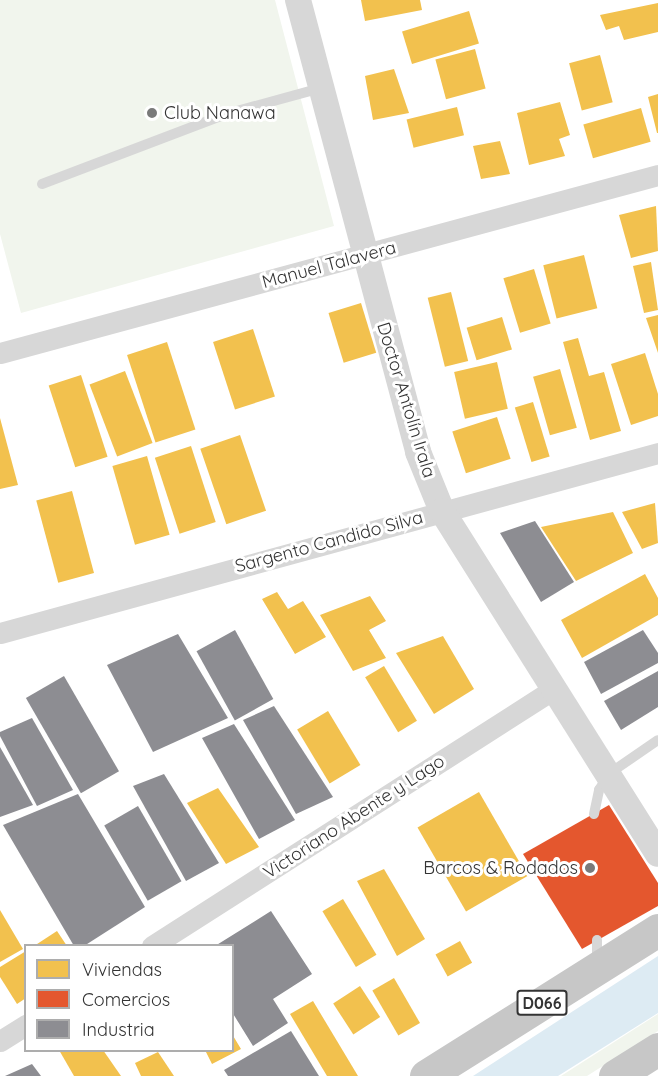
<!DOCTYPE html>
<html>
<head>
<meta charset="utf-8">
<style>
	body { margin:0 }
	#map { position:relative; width:658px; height:1076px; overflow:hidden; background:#fff; font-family:Quicksand,sans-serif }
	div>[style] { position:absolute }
	.green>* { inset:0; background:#f1f5ed }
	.water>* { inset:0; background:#ddebf3 }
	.homes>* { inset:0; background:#f2c14e; transform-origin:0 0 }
	.shops>* { inset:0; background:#e4572e }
	.industry>* { inset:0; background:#8d8d92; transform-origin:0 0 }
	.service>* { height:10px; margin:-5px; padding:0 5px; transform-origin:5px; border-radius:5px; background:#d7d7d7 }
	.minor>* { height:21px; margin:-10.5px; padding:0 10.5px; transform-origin:10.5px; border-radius:10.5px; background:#d7d7d7 }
	.tertiary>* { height:26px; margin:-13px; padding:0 13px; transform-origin:13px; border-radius:13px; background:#d7d7d7 }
	.trunk>* { height:33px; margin:-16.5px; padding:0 16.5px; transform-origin:16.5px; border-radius:16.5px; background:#c7c7c7 }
	.dots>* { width:16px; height:16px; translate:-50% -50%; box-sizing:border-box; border:3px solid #fff; border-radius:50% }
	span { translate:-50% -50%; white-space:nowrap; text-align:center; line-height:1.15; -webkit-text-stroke:6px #fff; paint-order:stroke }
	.shield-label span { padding:2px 4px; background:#fff; border:2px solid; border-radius:4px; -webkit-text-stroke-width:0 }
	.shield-label { font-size:16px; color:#333; font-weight:700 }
	.poi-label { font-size:18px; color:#333 }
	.left { translate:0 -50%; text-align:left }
	.right { translate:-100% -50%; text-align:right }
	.street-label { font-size:18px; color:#333 }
	.legend { position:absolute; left:24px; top:944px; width:210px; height:108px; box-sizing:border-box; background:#fff; border:2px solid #adadad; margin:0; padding:8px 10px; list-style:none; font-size:18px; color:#333 }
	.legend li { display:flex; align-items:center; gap:12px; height:30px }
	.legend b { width:30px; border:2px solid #adadad }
</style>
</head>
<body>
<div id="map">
	<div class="green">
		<i style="clip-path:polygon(0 0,275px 0,334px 226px,21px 313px,0 234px)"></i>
		<i style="clip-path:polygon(658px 1014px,658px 1031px,587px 1076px,561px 1076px)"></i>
	</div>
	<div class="water">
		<i style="clip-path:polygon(658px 956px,658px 1013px,558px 1076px,473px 1076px)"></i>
	</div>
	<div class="homes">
		<i style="clip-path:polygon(361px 0,420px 0,422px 10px,365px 21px)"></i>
		<i style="clip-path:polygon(658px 3px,658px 32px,624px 40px,619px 26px,606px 30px,600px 15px)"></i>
		<i style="left:469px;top:11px;width:34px;height:70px;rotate:73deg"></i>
		<i style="left:475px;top:49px;width:41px;height:41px;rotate:75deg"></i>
		<i style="left:600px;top:55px;width:49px;height:32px;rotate:75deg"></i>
		<i style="clip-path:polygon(394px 69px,409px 113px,373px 120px,365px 76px)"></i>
		<i style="clip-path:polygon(658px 94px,658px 133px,657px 133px,648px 97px)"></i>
		<i style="clip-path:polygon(560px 102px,570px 135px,559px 139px,565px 156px,529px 165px,517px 113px)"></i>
		<i style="left:457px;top:107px;width:29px;height:52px;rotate:76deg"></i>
		<i style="left:641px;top:108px;width:35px;height:60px;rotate:74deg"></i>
		<i style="clip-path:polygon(500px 141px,510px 174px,481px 179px,473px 146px)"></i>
		<i style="clip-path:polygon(656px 206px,658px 251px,631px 258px,619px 215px)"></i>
		<i style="left:584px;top:255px;width:55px;height:42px;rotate:76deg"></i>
		<i style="clip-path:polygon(651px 262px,658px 310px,644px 313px,633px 266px)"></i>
		<i style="left:534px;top:269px;width:57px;height:32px;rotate:73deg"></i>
		<i style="left:451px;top:292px;width:71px;height:24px;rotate:76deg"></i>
		<i style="left:361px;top:303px;width:52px;height:34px;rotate:73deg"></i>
		<i style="clip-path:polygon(658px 315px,658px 353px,646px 318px)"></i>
		<i style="left:502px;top:317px;width:34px;height:37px;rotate:73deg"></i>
		<i style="left:253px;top:329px;width:71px;height:42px;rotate:72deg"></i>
		<i style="clip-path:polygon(578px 338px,589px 376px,604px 372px,621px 431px,590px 440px,563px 342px)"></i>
		<i style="left:167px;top:342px;width:92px;height:42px;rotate:72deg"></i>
		<i style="clip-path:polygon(645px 353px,658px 394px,658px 416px,631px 425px,611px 364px)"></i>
		<i style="left:497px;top:362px;width:48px;height:44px;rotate:77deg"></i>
		<i style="left:560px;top:369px;width:61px;height:28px;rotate:74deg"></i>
		<i style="left:125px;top:371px;width:77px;height:38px;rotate:69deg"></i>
		<i style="left:81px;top:375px;width:86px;height:34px;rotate:72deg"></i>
		<i style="left:533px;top:402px;width:57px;height:19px;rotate:73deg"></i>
		<i style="left:497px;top:417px;width:44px;height:47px;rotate:72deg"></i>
		<i style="clip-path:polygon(0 418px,18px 485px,0 489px)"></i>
		<i style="left:240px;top:435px;width:80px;height:42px;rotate:71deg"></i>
		<i style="left:191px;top:446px;width:80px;height:38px;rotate:72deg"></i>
		<i style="left:147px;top:456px;width:82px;height:36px;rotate:74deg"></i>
		<i style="left:72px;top:491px;width:85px;height:37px;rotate:75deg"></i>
		<i style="clip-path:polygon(655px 503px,658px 543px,642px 549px,622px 512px)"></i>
		<i style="clip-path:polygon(613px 512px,633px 553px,576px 581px,541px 527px)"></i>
		<i style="clip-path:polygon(645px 574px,658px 598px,658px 615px,582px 658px,561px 620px)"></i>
		<i style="clip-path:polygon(277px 592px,288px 609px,303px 601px,326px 637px,295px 654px,262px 599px)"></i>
		<i style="clip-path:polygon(370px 596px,386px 621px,369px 630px,386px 658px,353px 671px,320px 615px)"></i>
		<i style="clip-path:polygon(443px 636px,474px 689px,434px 714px,396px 653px)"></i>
		<i style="left:384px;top:666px;width:64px;height:22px;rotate:59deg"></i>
		<i style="left:328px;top:711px;width:63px;height:36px;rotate:59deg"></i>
		<i style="clip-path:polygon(218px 788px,259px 847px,226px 864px,187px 803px)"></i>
		<i style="left:479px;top:792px;width:97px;height:71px;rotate:60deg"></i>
		<i style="clip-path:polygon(384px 869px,425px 939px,397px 956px,357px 881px)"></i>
		<i style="left:343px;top:899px;width:65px;height:24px;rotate:59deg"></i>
		<i style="clip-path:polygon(0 910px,23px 949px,0 962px)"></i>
		<i style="clip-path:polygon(57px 931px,67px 946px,34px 946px)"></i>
		<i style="left:460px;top:941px;width:25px;height:28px;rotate:61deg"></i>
		<i style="clip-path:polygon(26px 951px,26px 998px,17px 1004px,0 977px,0 967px)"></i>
		<i style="left:394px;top:978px;width:52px;height:25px;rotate:60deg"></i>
		<i style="left:360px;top:986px;width:37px;height:32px;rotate:57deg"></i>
		<i style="clip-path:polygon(313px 1001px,358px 1076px,327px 1076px,290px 1014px)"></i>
		<i style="clip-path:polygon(232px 1034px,241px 1049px,212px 1064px,205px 1050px,232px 1050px)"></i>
		<i style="clip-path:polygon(59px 1050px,103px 1050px,121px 1076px,74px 1076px)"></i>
		<i style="clip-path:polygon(158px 1052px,174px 1076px,141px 1076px,135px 1063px)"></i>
	</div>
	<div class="shops">
		<i style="clip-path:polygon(609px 805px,658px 883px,658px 906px,582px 949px,523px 854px)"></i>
	</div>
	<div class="industry">
		<i style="clip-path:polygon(535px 521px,574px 582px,541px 602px,500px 533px)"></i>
		<i style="left:235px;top:630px;width:79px;height:44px;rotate:61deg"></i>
		<i style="clip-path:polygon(643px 630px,658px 653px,658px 663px,601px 694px,584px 662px)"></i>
		<i style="clip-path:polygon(178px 634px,228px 718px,153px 752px,107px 665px)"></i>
		<i style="clip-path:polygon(658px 671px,658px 707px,621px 730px,604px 701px)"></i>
		<i style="left:64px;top:676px;width:110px;height:44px;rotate:60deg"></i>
		<i style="clip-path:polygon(274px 706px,333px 797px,296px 814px,243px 720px)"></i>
		<i style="clip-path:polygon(32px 718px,73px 790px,37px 806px,0 736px,0 732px)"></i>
		<i style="clip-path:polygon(234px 724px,295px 820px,259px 839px,202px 738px)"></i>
		<i style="clip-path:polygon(0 747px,33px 805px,0 817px)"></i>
		<i style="clip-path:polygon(164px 774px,219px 863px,186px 881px,133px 786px)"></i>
		<i style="clip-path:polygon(78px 794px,145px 907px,84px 946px,74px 946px,3px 825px)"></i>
		<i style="left:138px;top:806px;width:87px;height:39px;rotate:60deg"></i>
		<i style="clip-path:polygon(271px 911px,312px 974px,273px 999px,288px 1023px,253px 1046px,232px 1012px,232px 946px,215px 946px)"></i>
		<i style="clip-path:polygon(291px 1031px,319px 1076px,228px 1076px,224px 1070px)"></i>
		<i style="clip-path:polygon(32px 1064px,41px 1076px,5px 1076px)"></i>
	</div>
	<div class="service">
		<i style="left:42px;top:184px;width:197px;rotate:-20.8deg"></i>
		<i style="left:226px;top:114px;width:98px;rotate:-15.3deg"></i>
		<i style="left:594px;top:814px;width:25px;rotate:-78deg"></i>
		<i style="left:599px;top:790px;width:20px;rotate:-57deg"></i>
		<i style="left:610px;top:773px;width:58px;rotate:-34.5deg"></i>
		<i style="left:597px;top:963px;width:23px;rotate:-90deg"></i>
	</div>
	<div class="minor">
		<i style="left:0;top:353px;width:682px;rotate:-15.14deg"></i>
		<i style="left:0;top:633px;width:682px;rotate:-15.3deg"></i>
		<i style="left:152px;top:946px;width:479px;rotate:-32.6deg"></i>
		<i style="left:0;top:1041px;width:31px;rotate:-32deg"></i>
	</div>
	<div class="tertiary">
		<i style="left:298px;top:0;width:468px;rotate:75.1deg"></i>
		<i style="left:418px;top:452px;width:64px;rotate:67.9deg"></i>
		<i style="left:442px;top:511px;width:405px;rotate:57.8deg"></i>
	</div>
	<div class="trunk">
		<i style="left:426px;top:1076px;width:274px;rotate:-32.2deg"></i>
		<i style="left:615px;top:1076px;width:51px;rotate:-32.1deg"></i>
	</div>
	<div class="dots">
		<i style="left:152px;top:113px;background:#7a7a7a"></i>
		<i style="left:590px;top:868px;background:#7a7a7a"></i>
	</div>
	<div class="shield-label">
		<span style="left:542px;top:1003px">D066</span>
	</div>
	<div class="poi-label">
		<span class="left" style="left:164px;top:113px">Club Nanawa</span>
		<span class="right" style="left:578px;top:868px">Barcos &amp; Rodados</span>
	</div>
	<div class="street-label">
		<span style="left:329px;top:265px;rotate:-15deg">Manuel Talavera</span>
		<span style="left:406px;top:400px;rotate:73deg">Doctor Antolín Irala</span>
		<span style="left:329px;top:542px;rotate:-15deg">Sargento Candido Silva</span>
		<span style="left:354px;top:817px;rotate:-33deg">Victoriano Abente y Lago</span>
	</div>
	<ul class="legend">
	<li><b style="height:16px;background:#f2c14e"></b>Viviendas</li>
	<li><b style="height:16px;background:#e4572e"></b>Comercios</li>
	<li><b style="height:16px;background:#8d8d92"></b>Industria</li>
	</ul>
</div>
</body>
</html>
